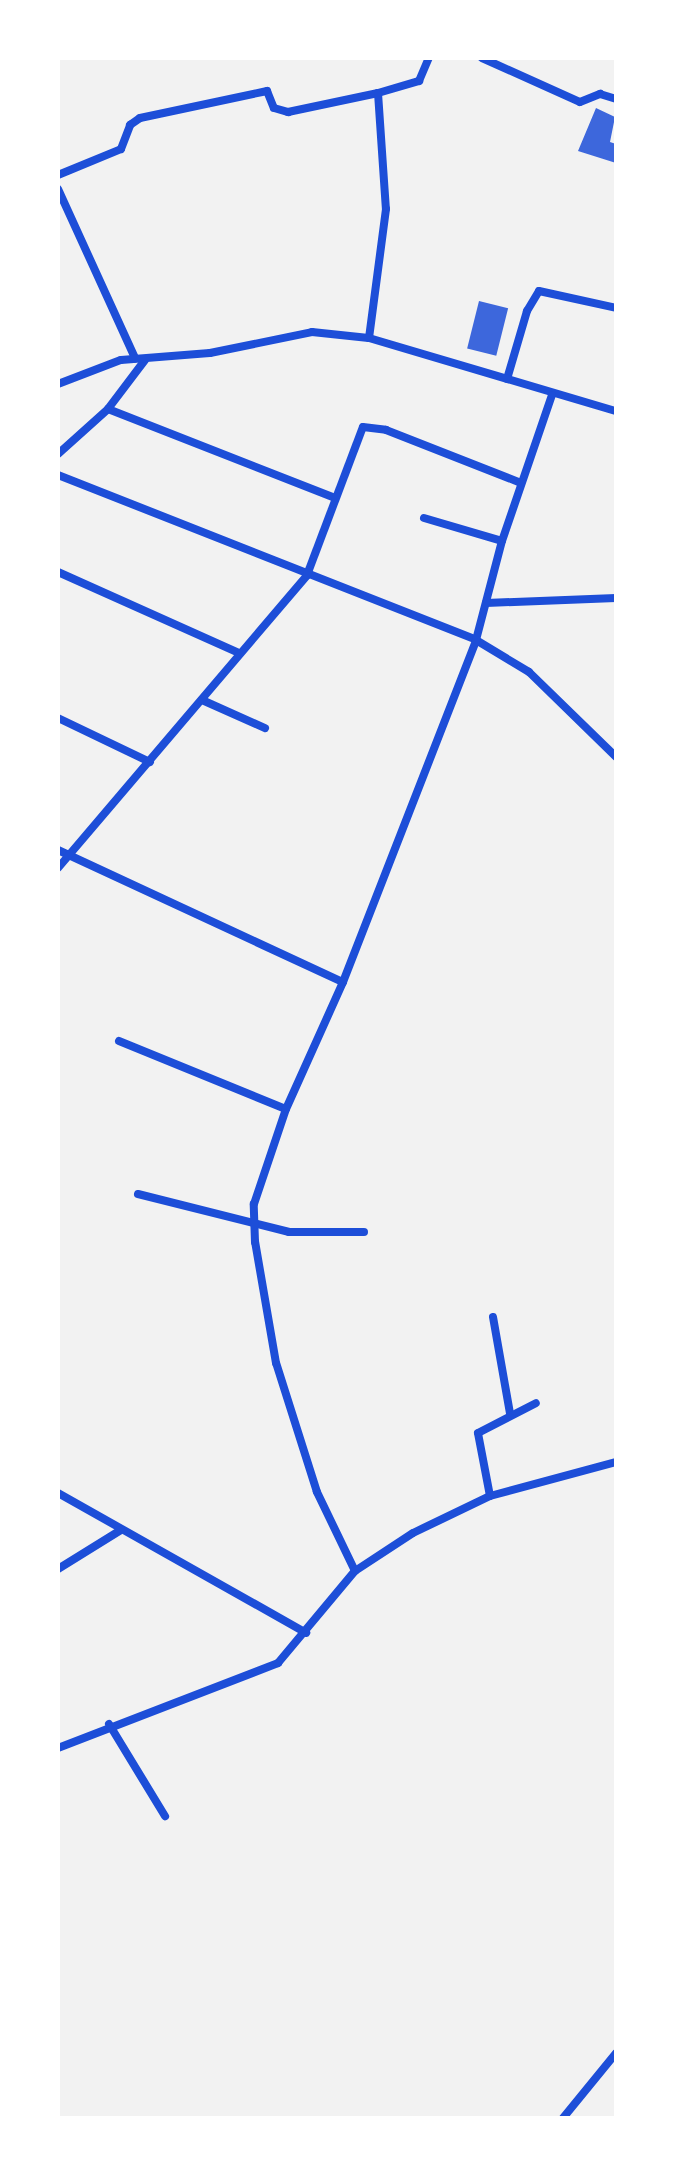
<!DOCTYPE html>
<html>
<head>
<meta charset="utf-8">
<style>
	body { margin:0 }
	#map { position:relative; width:674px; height:2176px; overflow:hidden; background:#f2f2f2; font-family:"Public Sans",sans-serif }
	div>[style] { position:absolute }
	.building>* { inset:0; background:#3d67dc; transform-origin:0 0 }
	.minor>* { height:8px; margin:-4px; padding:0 4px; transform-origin:4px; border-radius:4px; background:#1d4ed8 }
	span { translate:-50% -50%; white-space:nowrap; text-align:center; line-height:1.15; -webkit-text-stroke:7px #fff; paint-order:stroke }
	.frame { position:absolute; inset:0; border:60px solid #fff; pointer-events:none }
</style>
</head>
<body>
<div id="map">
	<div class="building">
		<i style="clip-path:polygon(596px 108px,615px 117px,610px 142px,616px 144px,616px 163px,578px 151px)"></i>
		<i style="left:479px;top:301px;width:30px;height:49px;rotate:14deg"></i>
	</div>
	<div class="minor">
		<i style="left:482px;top:58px;width:107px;rotate:24.2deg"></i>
		<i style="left:580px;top:102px;width:22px;rotate:-22deg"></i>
		<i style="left:600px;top:94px;width:17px;rotate:17deg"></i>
		<i style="left:378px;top:93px;width:43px;rotate:-16.3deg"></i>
		<i style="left:419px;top:81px;width:25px;rotate:-67deg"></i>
		<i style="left:58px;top:175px;width:68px;rotate:-22.4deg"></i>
		<i style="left:121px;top:149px;width:26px;rotate:-69deg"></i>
		<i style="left:130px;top:125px;width:12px;rotate:-35deg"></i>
		<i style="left:140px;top:118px;width:130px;rotate:-12deg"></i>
		<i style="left:267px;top:91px;width:18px;rotate:68deg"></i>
		<i style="left:274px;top:108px;width:15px;rotate:16deg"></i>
		<i style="left:288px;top:112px;width:92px;rotate:-11.9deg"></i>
		<i style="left:378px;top:93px;width:116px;rotate:86.1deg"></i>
		<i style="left:386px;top:209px;width:130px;rotate:97.5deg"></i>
		<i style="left:58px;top:189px;width:186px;rotate:65.5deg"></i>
		<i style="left:145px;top:360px;width:61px;rotate:127.1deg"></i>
		<i style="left:108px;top:409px;width:244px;rotate:21.4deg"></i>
		<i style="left:507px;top:379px;width:71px;rotate:-73.6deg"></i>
		<i style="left:527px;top:311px;width:23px;rotate:-59deg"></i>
		<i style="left:539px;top:291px;width:79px;rotate:12.4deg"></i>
		<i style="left:58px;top:384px;width:67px;rotate:-20.9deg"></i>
		<i style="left:121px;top:360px;width:89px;rotate:-4.5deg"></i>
		<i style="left:210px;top:353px;width:104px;rotate:-11.6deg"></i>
		<i style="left:312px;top:332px;width:57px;rotate:6deg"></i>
		<i style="left:369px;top:338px;width:258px;rotate:16.5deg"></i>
		<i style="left:58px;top:454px;width:67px;rotate:-42deg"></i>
		<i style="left:58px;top:475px;width:449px;rotate:21.5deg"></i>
		<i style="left:476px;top:640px;width:62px;rotate:31.1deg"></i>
		<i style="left:529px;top:672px;width:122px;rotate:44.3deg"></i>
		<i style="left:424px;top:518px;width:81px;rotate:16.4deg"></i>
		<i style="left:58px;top:572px;width:198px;rotate:24.1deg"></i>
		<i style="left:486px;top:603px;width:130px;rotate:-2.2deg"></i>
		<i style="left:202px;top:700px;width:69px;rotate:24deg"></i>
		<i style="left:58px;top:718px;width:102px;rotate:25.6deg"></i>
		<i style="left:58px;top:850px;width:314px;rotate:24.9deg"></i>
		<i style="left:58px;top:868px;width:385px;rotate:-49.6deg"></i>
		<i style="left:307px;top:575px;width:158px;rotate:-69.3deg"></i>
		<i style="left:363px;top:427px;width:23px;rotate:7deg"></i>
		<i style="left:386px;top:430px;width:145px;rotate:21.4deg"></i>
		<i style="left:119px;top:1041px;width:180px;rotate:22.2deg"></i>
		<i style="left:138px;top:1194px;width:156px;rotate:14.1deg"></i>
		<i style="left:289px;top:1232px;width:75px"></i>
		<i style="left:493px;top:1317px;width:97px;rotate:80deg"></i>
		<i style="left:58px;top:1493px;width:285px;rotate:29.4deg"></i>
		<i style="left:490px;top:1496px;width:64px;rotate:-100.8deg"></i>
		<i style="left:478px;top:1433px;width:65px;rotate:-27.3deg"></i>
		<i style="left:58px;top:1569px;width:74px;rotate:-31.8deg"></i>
		<i style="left:355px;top:1571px;width:88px;rotate:-115.7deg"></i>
		<i style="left:317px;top:1492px;width:135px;rotate:-107.6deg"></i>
		<i style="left:276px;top:1363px;width:123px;rotate:-99.8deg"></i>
		<i style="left:255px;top:1242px;width:38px;rotate:-92deg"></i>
		<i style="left:254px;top:1204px;width:100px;rotate:-71.4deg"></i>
		<i style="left:286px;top:1109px;width:139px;rotate:-65.8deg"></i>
		<i style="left:343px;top:982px;width:367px;rotate:-68.7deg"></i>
		<i style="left:476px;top:640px;width:102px;rotate:-75.3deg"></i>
		<i style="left:502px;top:541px;width:154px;rotate:-71.1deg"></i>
		<i style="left:109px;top:1724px;width:108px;rotate:58.7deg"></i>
		<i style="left:58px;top:1748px;width:236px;rotate:-21.1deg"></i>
		<i style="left:278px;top:1663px;width:120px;rotate:-50.1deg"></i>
		<i style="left:355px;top:1571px;width:69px;rotate:-33.2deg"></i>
		<i style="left:413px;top:1533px;width:85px;rotate:-25.7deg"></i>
		<i style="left:490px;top:1496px;width:131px;rotate:-15.1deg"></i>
		<i style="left:563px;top:2118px;width:84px;rotate:-50.8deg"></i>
	</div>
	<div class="frame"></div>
</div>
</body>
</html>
